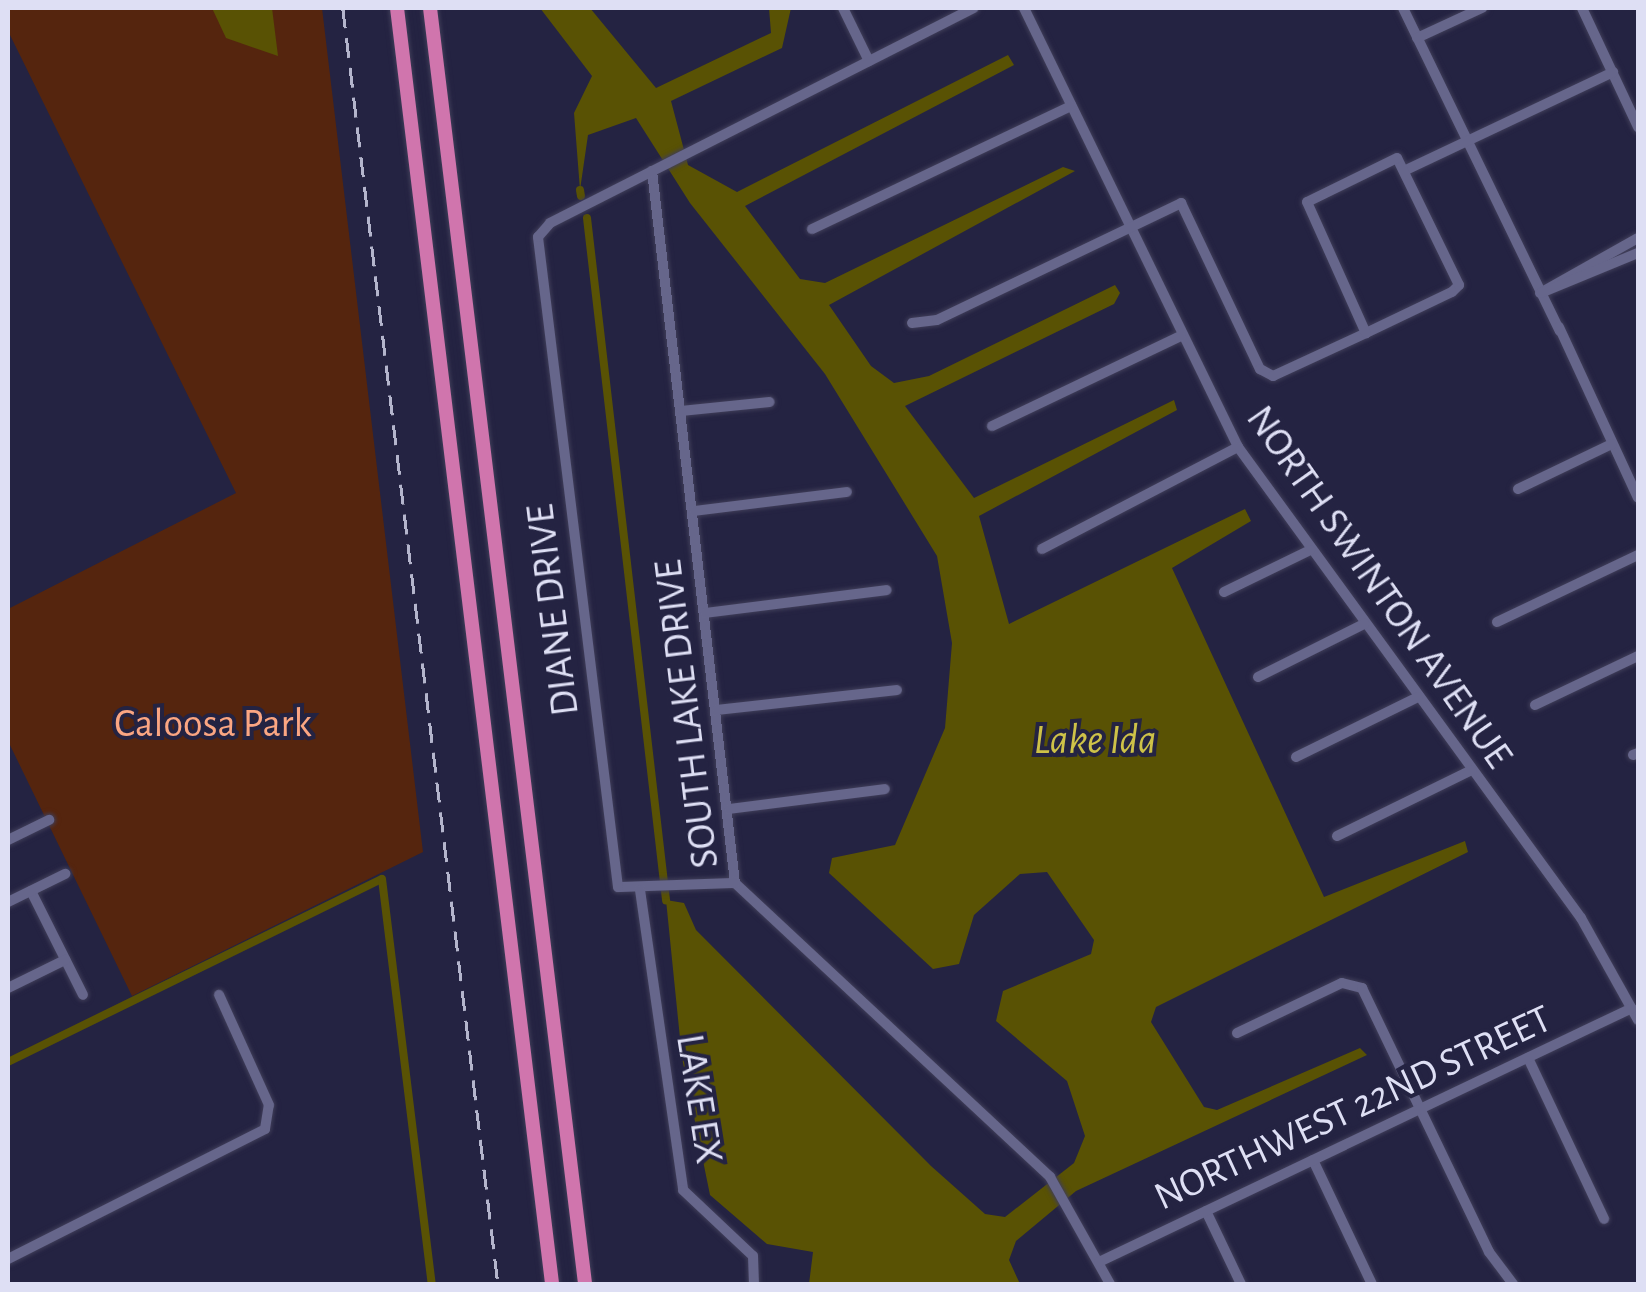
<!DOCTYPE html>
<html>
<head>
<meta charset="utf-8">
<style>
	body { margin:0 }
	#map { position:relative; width:1646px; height:1292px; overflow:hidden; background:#242342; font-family:"Alegreya Sans",sans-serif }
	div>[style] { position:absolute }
	.green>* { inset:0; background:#55250e }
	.water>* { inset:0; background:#595204 }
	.canal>* { height:8px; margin:-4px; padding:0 4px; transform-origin:4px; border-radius:4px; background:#595204 }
	.roads { filter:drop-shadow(0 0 2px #403e59) drop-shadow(0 0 2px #403e59) }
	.minor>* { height:10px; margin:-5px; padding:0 5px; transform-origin:5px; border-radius:5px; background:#66668b }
	.highway>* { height:14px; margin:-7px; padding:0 7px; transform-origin:7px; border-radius:7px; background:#d075ad }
	.rail>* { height:2.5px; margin-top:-1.25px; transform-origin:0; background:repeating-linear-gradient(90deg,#b4b5cc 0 20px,transparent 0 30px) }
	span { translate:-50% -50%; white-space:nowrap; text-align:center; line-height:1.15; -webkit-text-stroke:8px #242342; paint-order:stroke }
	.street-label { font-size:40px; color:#dedff4 }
	.park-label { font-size:40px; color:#fba682 }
	.water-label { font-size:42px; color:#cec248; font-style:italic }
	.frame { position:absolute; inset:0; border:10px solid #dedff4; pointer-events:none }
</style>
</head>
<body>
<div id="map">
	<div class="green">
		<i style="clip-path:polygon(8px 8px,322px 8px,423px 852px,132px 996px,8px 741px,8px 609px,236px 493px,8px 31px)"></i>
	</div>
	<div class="water">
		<i style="clip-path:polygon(212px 8px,272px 8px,278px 56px,226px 38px)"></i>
		<i style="clip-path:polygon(540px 8px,590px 8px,656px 88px,771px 33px,769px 8px,791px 8px,782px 48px,671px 101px,688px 165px,737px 192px,1008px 55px,1014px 65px,745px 206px,800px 279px,825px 283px,1063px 167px,1075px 171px,829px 305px,871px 366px,894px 383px,929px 376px,1115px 285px,1120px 293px,1114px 304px,905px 406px,974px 498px,1174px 400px,1177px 410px,979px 516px,1009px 624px,1245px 509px,1251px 521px,1172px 568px,1324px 897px,1465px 841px,1468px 852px,1156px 1007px,1151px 1022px,1204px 1107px,1217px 1110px,1360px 1048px,1367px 1055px,1076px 1191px,1016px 1241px,1009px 1260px,1020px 1284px,809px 1284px,813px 1252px,767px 1244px,710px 1195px,682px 1058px,666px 900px,684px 903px,696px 930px,931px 1166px,985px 1214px,1005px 1217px,1074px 1163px,1085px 1136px,1067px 1081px,996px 1021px,1003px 991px,1091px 954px,1094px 940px,1047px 872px,1020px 874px,974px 915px,959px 964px,933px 969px,829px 873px,832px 858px,895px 845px,945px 728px,952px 643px,937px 556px,825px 374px,690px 203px,636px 118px,588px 135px,580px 190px,574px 113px,592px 76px)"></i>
	</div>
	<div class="canal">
		<i style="left:580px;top:190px;width:6px;rotate:81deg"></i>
		<i style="left:587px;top:218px;width:687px;rotate:83.39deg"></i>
		<i style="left:8px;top:1062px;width:416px;rotate:-26.1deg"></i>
		<i style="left:382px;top:879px;width:408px;rotate:83deg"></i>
	</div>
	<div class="roads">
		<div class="minor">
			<i style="left:843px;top:8px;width:59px;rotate:63.9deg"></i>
			<i style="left:1024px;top:8px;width:488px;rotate:64deg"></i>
			<i style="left:1238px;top:447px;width:583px;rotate:53.94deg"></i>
			<i style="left:1581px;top:918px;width:117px;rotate:60.8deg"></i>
			<i style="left:1403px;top:8px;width:359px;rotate:64.1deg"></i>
			<i style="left:1582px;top:8px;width:132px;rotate:64.8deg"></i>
			<i style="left:1417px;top:38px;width:72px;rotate:-24.8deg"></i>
			<i style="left:1408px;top:169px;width:227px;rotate:-25.3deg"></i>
			<i style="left:652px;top:171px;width:717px;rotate:83.35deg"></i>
			<i style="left:735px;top:883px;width:431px;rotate:43deg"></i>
			<i style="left:1050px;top:1177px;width:123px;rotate:60.7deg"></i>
			<i style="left:812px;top:229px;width:287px;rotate:-25.4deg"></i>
			<i style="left:1540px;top:293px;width:112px;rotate:-29.3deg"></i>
			<i style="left:1541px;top:293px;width:105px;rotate:-22.4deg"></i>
			<i style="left:912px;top:323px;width:25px;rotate:-7deg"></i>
			<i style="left:937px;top:320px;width:271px;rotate:-25.6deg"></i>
			<i style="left:1181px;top:203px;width:184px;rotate:64.6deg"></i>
			<i style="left:1260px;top:369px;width:15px;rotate:28deg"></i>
			<i style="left:1273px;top:376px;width:102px;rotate:-24.8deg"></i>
			<i style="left:1366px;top:333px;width:95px;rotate:-25.5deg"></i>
			<i style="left:1452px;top:292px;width:10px;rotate:-45deg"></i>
			<i style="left:1459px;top:285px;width:141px;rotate:-116deg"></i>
			<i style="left:1397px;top:158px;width:100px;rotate:153.9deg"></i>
			<i style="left:1307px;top:202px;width:144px;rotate:65.8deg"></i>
			<i style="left:1559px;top:327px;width:188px;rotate:65.2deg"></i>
			<i style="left:681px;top:411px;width:89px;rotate:-5.8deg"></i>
			<i style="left:992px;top:426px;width:209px;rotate:-25.5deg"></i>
			<i style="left:1518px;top:489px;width:104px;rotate:-25.6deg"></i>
			<i style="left:694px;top:511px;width:154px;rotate:-7.1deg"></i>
			<i style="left:1042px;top:549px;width:221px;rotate:-27.5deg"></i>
			<i style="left:1224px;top:592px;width:96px;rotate:-26deg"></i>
			<i style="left:705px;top:613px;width:183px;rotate:-7.2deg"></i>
			<i style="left:1497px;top:622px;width:156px;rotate:-25.4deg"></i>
			<i style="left:1258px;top:677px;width:119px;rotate:-26.6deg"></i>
			<i style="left:1535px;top:705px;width:114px;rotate:-25.4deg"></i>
			<i style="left:717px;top:710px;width:181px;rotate:-6.3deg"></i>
			<i style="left:1633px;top:755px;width:5px;rotate:-22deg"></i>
			<i style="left:1296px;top:757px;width:136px;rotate:-26.2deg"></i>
			<i style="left:729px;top:809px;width:157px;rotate:-7.3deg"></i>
			<i style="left:1337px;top:836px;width:150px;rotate:-26.1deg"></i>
			<i style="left:8px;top:840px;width:46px;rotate:-26deg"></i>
			<i style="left:735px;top:883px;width:117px;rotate:178deg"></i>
			<i style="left:618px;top:887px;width:655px;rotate:-97.02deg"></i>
			<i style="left:538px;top:237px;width:18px;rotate:-49deg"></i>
			<i style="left:550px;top:223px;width:475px;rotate:-26.9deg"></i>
			<i style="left:640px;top:890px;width:303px;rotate:81.8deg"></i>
			<i style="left:683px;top:1190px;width:96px;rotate:43.3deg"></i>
			<i style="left:753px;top:1256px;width:28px;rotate:88deg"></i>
			<i style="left:31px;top:891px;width:116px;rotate:63.4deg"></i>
			<i style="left:8px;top:902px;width:64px;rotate:-26.2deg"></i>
			<i style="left:8px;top:988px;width:64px;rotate:-26.2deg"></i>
			<i style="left:1237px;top:1033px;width:116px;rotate:-25.5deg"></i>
			<i style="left:1342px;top:983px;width:21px;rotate:14deg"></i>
			<i style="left:1362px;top:988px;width:293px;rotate:64.3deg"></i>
			<i style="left:1489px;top:1252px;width:40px;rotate:53deg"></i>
			<i style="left:1528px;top:1058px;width:178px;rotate:64.7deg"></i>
			<i style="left:1313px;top:1160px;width:137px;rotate:64.6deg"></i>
			<i style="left:1206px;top:1211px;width:81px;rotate:64.4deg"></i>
			<i style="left:8px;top:1259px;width:288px;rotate:-26.8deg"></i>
			<i style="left:265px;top:1129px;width:24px;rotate:-81deg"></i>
			<i style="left:269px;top:1105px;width:121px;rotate:-114.4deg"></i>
			<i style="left:1099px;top:1262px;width:590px;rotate:-25.48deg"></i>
		</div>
		<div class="highway">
			<i style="left:397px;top:8px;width:1285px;rotate:83.07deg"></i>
			<i style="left:430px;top:8px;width:1285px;rotate:83.07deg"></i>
		</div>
	</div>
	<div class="rail">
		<i style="left:343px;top:8px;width:1285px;rotate:83.07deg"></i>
	</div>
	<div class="street-label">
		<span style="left:1379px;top:587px;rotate:55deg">NORTH SWINTON AVENUE</span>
		<span style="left:553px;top:610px;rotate:-97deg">DIANE DRIVE</span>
		<span style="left:687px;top:714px;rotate:-97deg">SOUTH LAKE DRIVE</span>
		<span style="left:699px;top:1099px;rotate:81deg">LAKE EX</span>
		<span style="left:1353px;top:1108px;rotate:-25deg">NORTHWEST 22ND STREET</span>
	</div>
	<div class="park-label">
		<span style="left:213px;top:724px">Caloosa Park</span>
	</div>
	<div class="water-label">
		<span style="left:1095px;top:740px">Lake Ida</span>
	</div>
	<div class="frame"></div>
</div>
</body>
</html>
